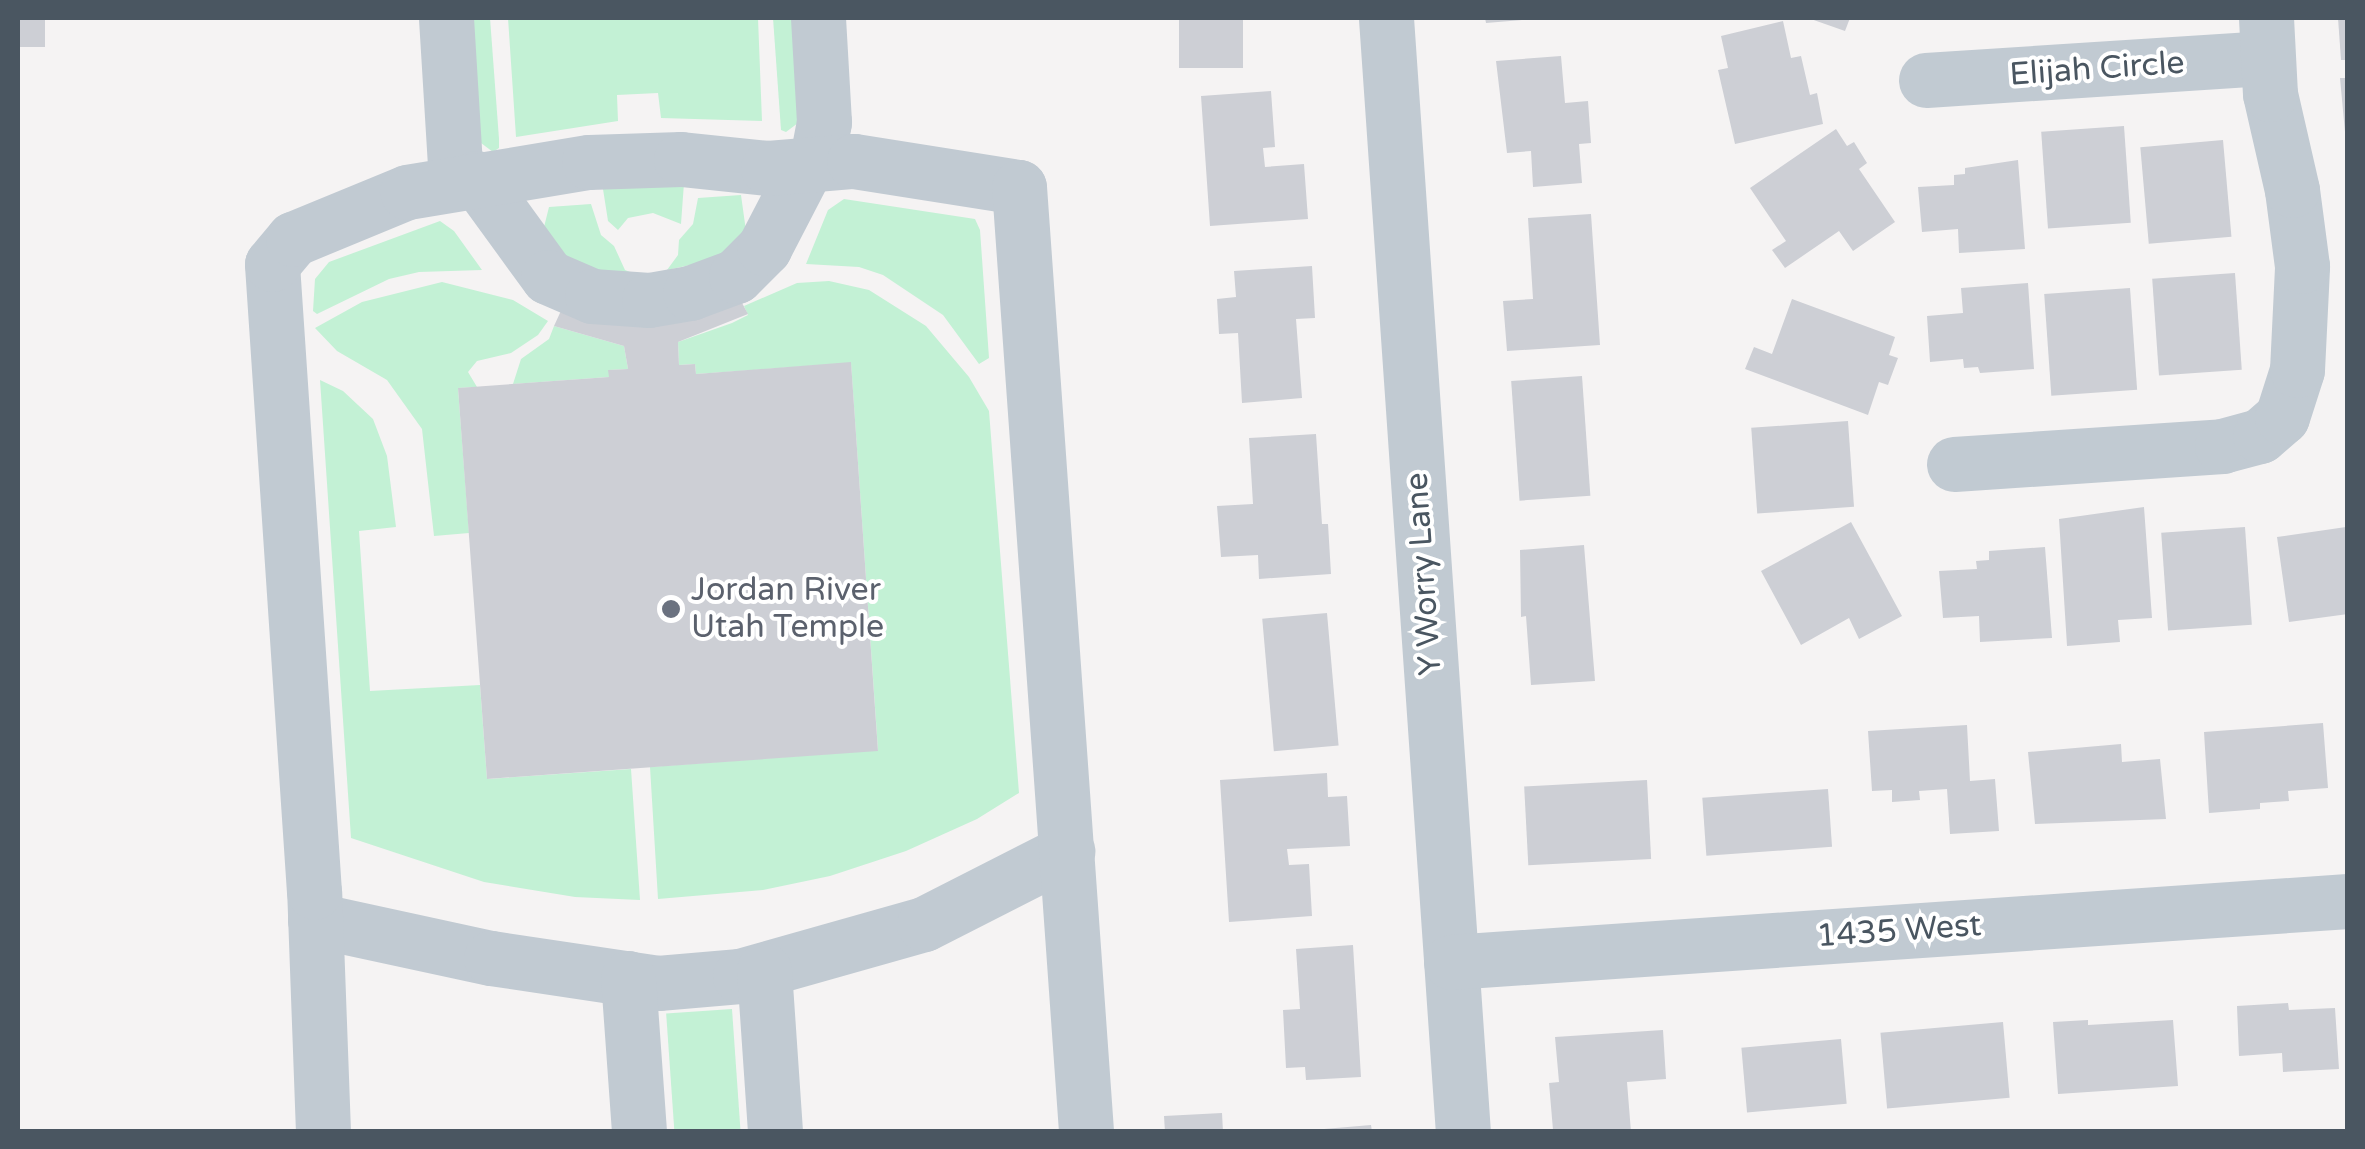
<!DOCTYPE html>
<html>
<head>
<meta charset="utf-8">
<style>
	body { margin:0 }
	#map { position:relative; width:2365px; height:1149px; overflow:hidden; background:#f5f3f3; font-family:"Varela Round",sans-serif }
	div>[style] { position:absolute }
	.green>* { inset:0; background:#c3f1d5; transform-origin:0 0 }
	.building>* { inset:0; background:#cdcfd5; transform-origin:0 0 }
	.minor>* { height:55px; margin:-27.5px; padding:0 27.5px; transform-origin:27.5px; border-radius:27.5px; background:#c1cad2 }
	.dots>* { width:28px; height:28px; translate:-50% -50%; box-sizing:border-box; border:5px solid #fff; border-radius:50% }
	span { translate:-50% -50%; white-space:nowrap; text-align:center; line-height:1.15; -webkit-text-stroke:8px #fff; paint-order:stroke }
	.street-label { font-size:32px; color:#4a5661 }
	.worship-label { font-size:32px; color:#5b616d }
	.left { translate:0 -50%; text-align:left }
	.frame { position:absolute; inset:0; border:20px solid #4a5661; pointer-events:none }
</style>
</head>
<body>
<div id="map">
	<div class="green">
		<i style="clip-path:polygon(467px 18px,490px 18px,499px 139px,499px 148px,493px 152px,477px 140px)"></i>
		<i style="clip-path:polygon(508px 18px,758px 18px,762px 121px,661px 118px,658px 93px,617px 95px,618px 121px,516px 137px)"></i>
		<i style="clip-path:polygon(773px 18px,798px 18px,798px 123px,786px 132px,781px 130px)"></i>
		<i style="clip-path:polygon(684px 183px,681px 224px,653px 213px,628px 218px,618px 230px,608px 221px,603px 189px)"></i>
		<i style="clip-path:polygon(741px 195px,746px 231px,728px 257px,667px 270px,678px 255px,679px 240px,693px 224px,698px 198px)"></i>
		<i style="clip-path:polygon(844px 199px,975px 219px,980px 230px,989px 358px,979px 364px,943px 315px,883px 275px,859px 267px,806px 264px,828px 210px)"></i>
		<i style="clip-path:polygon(591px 204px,601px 235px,614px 246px,625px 270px,635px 274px,584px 273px,542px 235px,549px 207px)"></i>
		<i style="clip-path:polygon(440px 221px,454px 231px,482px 270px,419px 272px,389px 279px,317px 314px,313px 311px,315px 279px,329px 262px)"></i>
		<i style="clip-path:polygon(829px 281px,869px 290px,926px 326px,969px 377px,989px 411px,1019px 793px,977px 819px,906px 851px,830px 876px,763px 890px,658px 899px,650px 767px,878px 750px,851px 363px,696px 374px,695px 364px,679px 365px,678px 342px,732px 323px,748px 315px,744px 306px,797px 283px)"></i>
		<i style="clip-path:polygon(442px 282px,513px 300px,548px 321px,538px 335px,511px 353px,477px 361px,468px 372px,477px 387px,458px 388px,469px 533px,434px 536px,422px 429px,387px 380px,337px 351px,315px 328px,362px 302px)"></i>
		<i style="clip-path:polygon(554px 326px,624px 346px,628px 369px,609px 370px,609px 377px,513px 384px,521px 359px,549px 339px)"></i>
		<i style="clip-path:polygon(320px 380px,343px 391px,373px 419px,387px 456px,396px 527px,359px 531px,370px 691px,480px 685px,487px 779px,631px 769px,640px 900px,575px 897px,484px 882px,351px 838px)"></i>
		<i style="left:732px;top:1009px;width:122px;height:66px;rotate:86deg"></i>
	</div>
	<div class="building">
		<i style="left:18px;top:18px;width:27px;height:29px"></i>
		<i style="left:1179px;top:18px;width:64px;height:50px"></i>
		<i style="clip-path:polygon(1485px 18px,1521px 18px,1522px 20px,1486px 23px)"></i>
		<i style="clip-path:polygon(1808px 18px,1850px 18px,1845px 31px)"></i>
		<i style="clip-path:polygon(2338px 18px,2348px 18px,2348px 60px,2341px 60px)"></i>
		<i style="clip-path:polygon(1783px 21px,1791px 58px,1801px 56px,1810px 95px,1817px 93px,1823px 124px,1735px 144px,1718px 70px,1728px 68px,1721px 36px)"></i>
		<i style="clip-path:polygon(1561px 56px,1565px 103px,1588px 101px,1591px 143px,1579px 144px,1582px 183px,1533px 187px,1531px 151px,1507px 153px,1496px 61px)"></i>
		<i style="clip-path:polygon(2340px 78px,2348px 78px,2348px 132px,2345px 132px)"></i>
		<i style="clip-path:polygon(1271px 91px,1275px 147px,1263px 148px,1265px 167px,1304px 164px,1308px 219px,1210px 226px,1201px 96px)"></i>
		<i style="left:2124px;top:126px;width:97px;height:83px;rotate:86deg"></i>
		<i style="clip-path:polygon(1836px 129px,1847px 146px,1854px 142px,1867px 163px,1859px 169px,1895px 222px,1853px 251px,1839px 231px,1785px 268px,1772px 250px,1786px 241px,1750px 188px)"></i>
		<i style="left:2223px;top:140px;width:97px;height:83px;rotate:85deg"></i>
		<i style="clip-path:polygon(2018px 160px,2025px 249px,1959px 253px,1958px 229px,1922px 232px,1918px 187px,1954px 185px,1954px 175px,1965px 174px,1965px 168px)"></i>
		<i style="clip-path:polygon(1591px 214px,1600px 345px,1507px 351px,1503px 301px,1533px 299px,1528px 218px)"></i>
		<i style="clip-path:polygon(1312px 266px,1315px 318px,1296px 319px,1302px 398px,1242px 403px,1238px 333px,1219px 334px,1217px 299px,1236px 297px,1234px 271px)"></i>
		<i style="left:2235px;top:273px;width:97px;height:83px;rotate:86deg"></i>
		<i style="clip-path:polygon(2028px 283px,2034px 369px,1980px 373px,1978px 367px,1964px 368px,1963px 359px,1930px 362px,1927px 316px,1963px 313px,1961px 288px)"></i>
		<i style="left:2130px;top:288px;width:102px;height:86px;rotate:86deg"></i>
		<i style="clip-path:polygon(735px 290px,748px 314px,678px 342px,679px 365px,695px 364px,696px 374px,851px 362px,878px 751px,487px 779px,458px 388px,609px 377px,608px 370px,628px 369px,624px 346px,554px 326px,565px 302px)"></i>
		<i style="clip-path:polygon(1792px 299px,1895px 337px,1889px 355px,1898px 358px,1888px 385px,1879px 382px,1868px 415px,1745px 369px,1754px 347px,1772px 354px)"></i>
		<i style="left:1582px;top:376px;width:120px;height:71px;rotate:86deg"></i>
		<i style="left:1848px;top:421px;width:86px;height:97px;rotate:86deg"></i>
		<i style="clip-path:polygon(1316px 434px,1322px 524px,1328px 524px,1331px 574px,1259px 579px,1258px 555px,1221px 557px,1217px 506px,1253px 504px,1249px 438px)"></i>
		<i style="clip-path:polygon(2144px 507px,2152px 618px,2118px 620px,2120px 642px,2067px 646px,2059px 519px)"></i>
		<i style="clip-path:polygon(1851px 522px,1902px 616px,1859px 639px,1849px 618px,1801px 645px,1761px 571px)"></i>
		<i style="left:2245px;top:527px;width:98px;height:84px;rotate:86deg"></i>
		<i style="clip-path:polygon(2346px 527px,2348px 614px,2289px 622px,2277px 537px)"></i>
		<i style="clip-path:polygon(1584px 545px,1595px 681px,1531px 685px,1526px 616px,1521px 617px,1520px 550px)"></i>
		<i style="clip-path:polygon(2045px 547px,2052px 638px,1980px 642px,1979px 616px,1943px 618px,1939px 571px,1977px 569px,1976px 561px,1989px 560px,1989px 551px)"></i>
		<i style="left:1327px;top:613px;width:133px;height:65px;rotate:85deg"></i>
		<i style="clip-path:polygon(2323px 723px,2328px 788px,2288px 791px,2289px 801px,2260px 803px,2260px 809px,2209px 813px,2204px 732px)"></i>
		<i style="clip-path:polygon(1967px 725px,1970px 781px,1995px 779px,1999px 831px,1950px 834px,1947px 789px,1919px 791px,1920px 800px,1892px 802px,1892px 790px,1872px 791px,1868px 731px)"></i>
		<i style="clip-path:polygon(2121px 744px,2122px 762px,2160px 759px,2166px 819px,2035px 824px,2028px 752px)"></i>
		<i style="clip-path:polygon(1327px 773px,1328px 797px,1347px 796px,1350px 846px,1287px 849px,1289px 865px,1309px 864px,1312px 916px,1229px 922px,1220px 780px)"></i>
		<i style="left:1647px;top:780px;width:79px;height:123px;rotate:87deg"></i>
		<i style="left:1828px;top:789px;width:58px;height:126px;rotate:86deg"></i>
		<i style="clip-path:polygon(1353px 945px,1361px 1077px,1306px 1080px,1305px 1067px,1286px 1068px,1283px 1010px,1300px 1009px,1296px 949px)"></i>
		<i style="clip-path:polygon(2288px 1003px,2289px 1010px,2335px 1008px,2339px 1069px,2283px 1072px,2282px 1053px,2239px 1056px,2237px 1006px)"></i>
		<i style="clip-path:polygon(2088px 1020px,2088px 1025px,2173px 1020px,2178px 1086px,2058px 1094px,2053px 1022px)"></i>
		<i style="left:2003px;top:1022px;width:76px;height:123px;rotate:85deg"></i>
		<i style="clip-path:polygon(1663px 1030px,1666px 1079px,1627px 1082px,1631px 1132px,1553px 1130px,1549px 1083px,1559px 1082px,1555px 1037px)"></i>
		<i style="left:1841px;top:1039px;width:65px;height:100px;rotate:85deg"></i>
		<i style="clip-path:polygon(1222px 1113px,1223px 1132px,1165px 1132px,1164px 1116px)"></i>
		<i style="clip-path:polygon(1371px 1125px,1372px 1132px,1325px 1132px,1324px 1129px)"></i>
	</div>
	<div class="minor">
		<i style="left:446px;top:18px;width:164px;rotate:86.5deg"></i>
		<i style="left:1386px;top:18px;width:1117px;rotate:86.05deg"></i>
		<i style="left:1926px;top:80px;width:342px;rotate:-3.7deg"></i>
		<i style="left:816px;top:164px;width:43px;rotate:-79.2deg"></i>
		<i style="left:824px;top:122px;width:104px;rotate:-93.3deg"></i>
		<i style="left:476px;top:178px;width:122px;rotate:54deg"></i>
		<i style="left:548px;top:277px;width:48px;rotate:23.4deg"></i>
		<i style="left:592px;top:296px;width:57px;rotate:4deg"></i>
		<i style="left:649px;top:300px;width:42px;rotate:-9.7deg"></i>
		<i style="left:690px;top:293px;width:49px;rotate:-20.3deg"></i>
		<i style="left:736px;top:276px;width:40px;rotate:-45deg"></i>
		<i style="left:764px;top:248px;width:93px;rotate:-62.6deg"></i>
		<i style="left:1954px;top:464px;width:269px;rotate:-3.8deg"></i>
		<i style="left:2222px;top:446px;width:39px;rotate:-15deg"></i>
		<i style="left:2260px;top:436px;width:29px;rotate:-41deg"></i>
		<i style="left:2282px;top:417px;width:49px;rotate:-72.3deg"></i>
		<i style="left:2297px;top:370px;width:104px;rotate:-87.2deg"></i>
		<i style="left:2302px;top:266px;width:77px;rotate:-97.5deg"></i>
		<i style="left:2292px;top:190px;width:98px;rotate:-102.9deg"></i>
		<i style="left:2270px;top:94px;width:76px;rotate:-93deg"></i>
		<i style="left:315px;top:920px;width:180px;rotate:12.2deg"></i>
		<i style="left:491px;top:958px;width:169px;rotate:8.5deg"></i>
		<i style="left:658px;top:983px;width:82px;rotate:-4.9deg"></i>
		<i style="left:740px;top:976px;width:191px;rotate:-15.8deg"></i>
		<i style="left:924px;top:924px;width:161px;rotate:-27deg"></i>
		<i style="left:1451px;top:962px;width:899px;rotate:-3.89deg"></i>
		<i style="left:764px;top:970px;width:162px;rotate:86.1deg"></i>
		<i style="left:628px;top:978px;width:154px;rotate:85.9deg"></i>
		<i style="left:323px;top:1132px;width:240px;rotate:-92.1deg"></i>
		<i style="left:314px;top:892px;width:629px;rotate:-93.83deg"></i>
		<i style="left:272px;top:264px;width:33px;rotate:-50deg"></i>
		<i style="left:293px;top:239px;width:123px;rotate:-22.4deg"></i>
		<i style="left:407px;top:192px;width:184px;rotate:-9.4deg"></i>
		<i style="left:589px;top:162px;width:92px;rotate:-1.9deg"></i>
		<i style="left:681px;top:159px;width:87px;rotate:5.9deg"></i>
		<i style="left:768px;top:168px;width:86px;rotate:-4.7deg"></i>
		<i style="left:854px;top:161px;width:167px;rotate:9deg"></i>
		<i style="left:1019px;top:187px;width:947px;rotate:85.94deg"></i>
	</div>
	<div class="dots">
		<i style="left:671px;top:609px;background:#6b7280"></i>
	</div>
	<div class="street-label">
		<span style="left:2097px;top:69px;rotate:-4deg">Elijah Circle</span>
		<span style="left:1424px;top:574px;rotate:-94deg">Y Worry Lane</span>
		<span style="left:1899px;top:931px;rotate:-4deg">1435 West</span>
	</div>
	<div class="worship-label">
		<span class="left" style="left:691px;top:609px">Jordan River<br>Utah Temple</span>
	</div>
	<div class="frame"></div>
</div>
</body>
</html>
